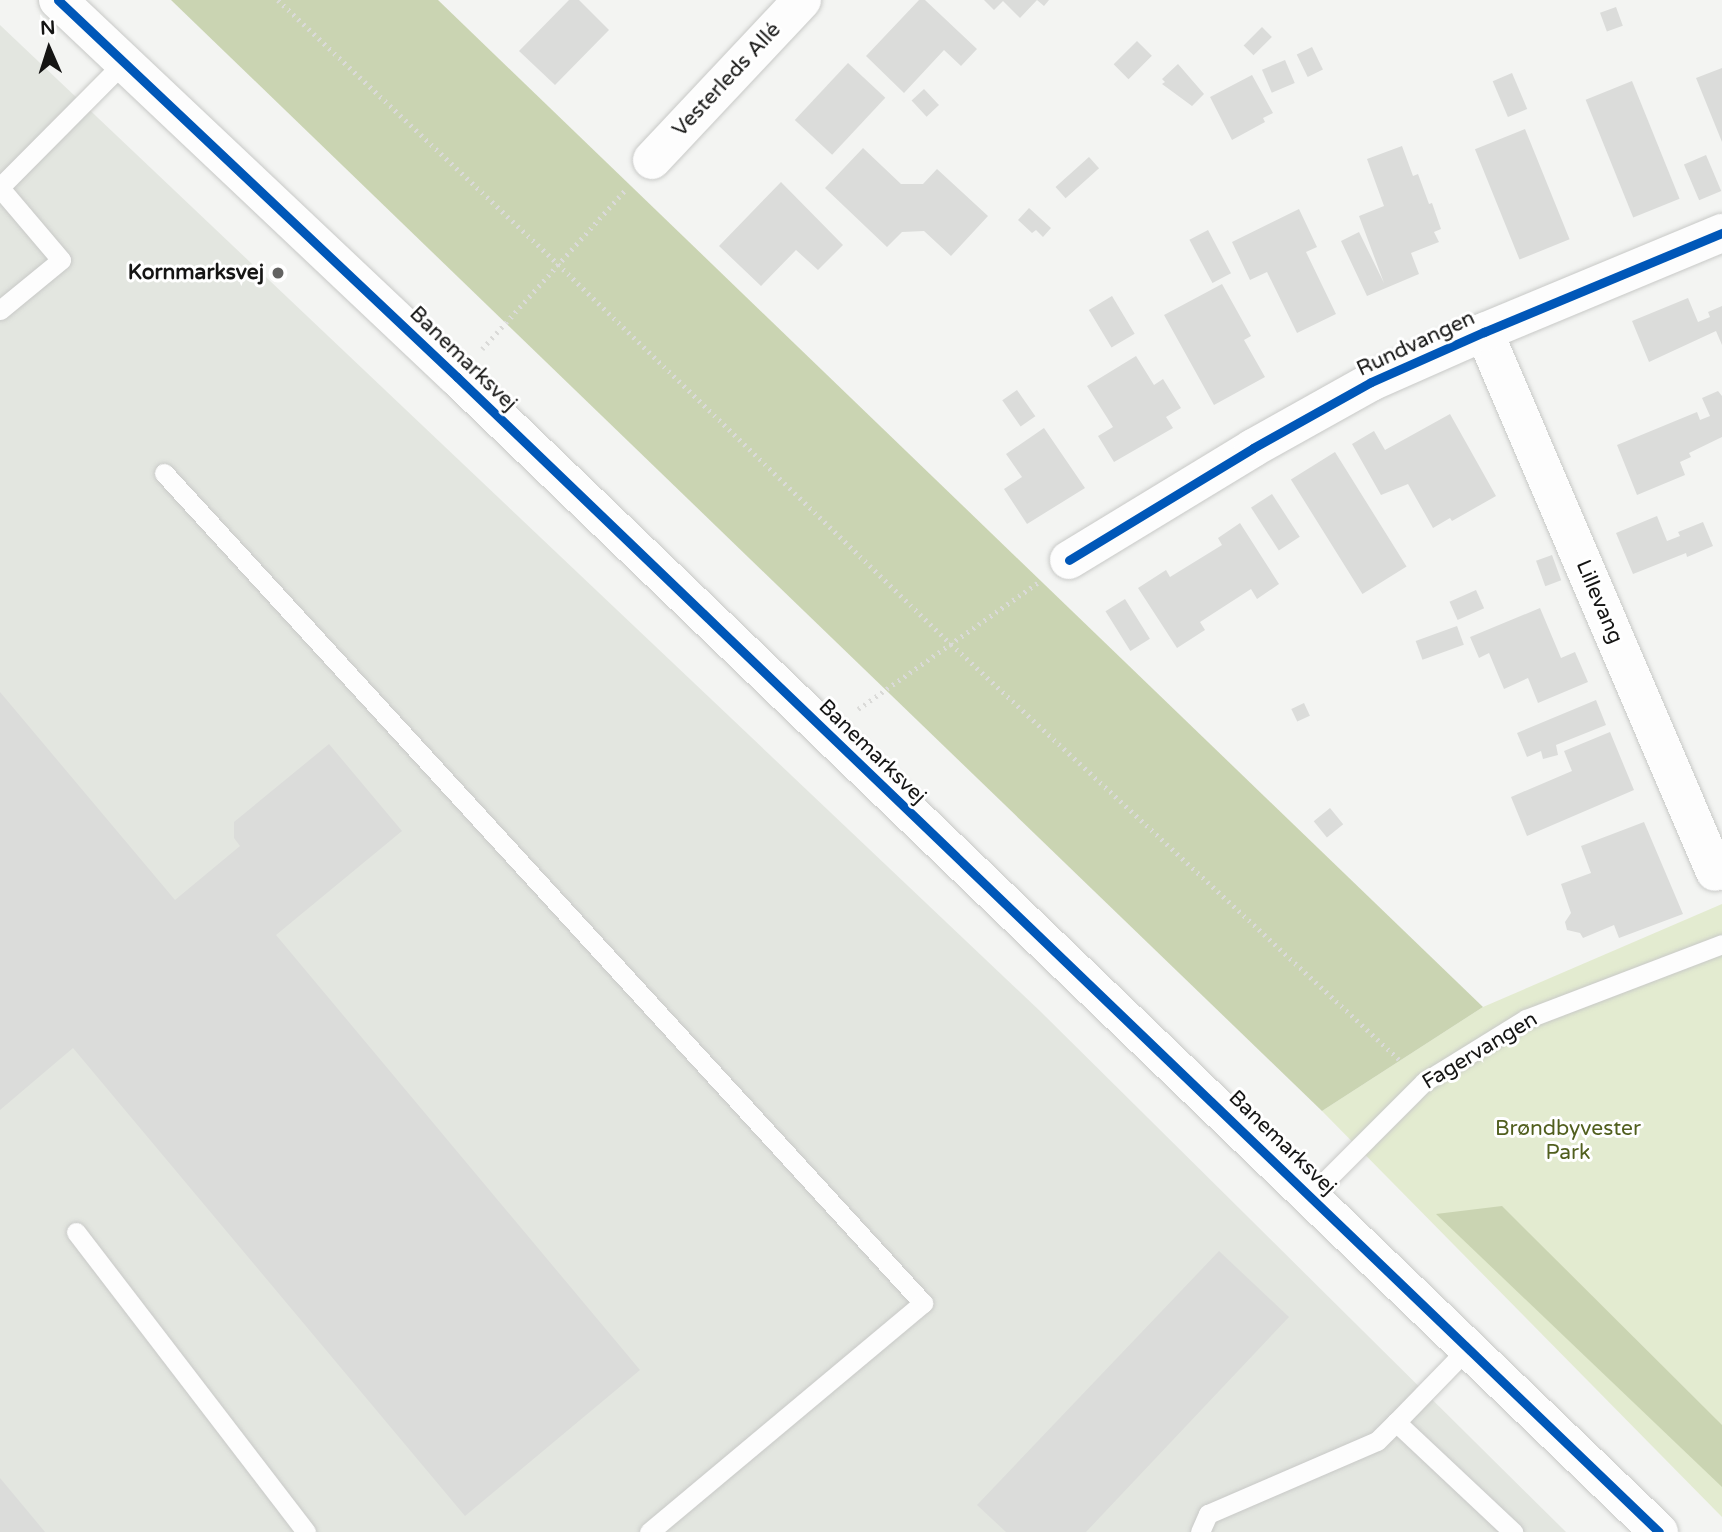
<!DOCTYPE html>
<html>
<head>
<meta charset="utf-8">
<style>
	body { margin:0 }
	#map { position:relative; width:1722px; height:1532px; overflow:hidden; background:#f3f4f2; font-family:"Varela Round",sans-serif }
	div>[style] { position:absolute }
	.built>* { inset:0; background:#e3e6e0 }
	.green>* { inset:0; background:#e3ebd0 }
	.forest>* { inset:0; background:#cad4b2 }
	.building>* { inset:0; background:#dbdcda; transform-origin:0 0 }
	.path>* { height:4.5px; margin-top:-2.25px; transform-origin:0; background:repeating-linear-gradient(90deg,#dadad8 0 2px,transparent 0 7px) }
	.roads { filter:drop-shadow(0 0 2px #c8c9c7) drop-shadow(0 0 2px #c8c9c7) }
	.service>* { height:19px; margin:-9.5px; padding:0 9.5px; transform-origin:9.5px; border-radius:9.5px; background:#fdfdfd }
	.minor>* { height:38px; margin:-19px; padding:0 19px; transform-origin:19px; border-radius:19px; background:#fdfdfd }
	.tertiary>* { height:38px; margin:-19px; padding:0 19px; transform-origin:19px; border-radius:19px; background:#fdfdfd }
	.cycleway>* { height:9px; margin:-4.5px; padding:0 4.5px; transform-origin:4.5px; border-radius:4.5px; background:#0057b8 }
	.dots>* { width:19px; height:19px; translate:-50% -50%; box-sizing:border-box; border:4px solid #fff; border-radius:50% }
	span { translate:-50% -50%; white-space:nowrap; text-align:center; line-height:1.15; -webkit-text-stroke:6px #fff; paint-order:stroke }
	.street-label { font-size:21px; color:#151514 }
	.poi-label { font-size:21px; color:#151514; font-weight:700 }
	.right { translate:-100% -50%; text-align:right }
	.park-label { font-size:21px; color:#515f1e }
	.north { position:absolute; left:14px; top:14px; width:70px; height:70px; -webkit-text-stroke:5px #fff; paint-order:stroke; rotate:357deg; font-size:19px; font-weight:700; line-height:28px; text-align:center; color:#151514 }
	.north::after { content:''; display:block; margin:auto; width:24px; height:32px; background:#151514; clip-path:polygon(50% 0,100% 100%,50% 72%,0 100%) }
</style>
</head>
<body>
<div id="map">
	<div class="built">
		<i style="clip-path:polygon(0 25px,1041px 1012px,1566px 1532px,0 1532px)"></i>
	</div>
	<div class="green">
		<i style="clip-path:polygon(1722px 904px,1722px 1517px,1322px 1111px,1483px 1007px)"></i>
	</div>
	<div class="forest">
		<i style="clip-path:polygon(171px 0,438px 0,1483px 1007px,1322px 1111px)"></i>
		<i style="clip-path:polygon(1502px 1206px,1722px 1425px,1722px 1487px,1436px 1214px)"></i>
	</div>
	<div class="building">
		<i style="clip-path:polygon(569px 0,579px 0,609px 30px,555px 85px,519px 51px)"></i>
		<i style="clip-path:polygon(919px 0,925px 0,977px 49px,961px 66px,944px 50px,904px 93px,866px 56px)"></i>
		<i style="clip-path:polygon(984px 0,1049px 0,1044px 6px,1037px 0,1020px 18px,1003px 1px,994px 10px)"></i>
		<i style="left:1616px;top:7px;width:20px;height:17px;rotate:70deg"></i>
		<i style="left:1262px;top:27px;width:14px;height:26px;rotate:45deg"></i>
		<i style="left:1137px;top:41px;width:21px;height:33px;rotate:45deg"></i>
		<i style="left:1312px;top:47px;width:25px;height:17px;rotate:64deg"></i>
		<i style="left:1285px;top:60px;width:25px;height:25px;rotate:67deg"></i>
		<i style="left:848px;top:63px;width:51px;height:78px;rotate:43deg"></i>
		<i style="clip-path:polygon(1178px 64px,1204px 94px,1192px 106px,1162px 84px,1165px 82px,1162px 79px)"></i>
		<i style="clip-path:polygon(1722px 68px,1722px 142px,1696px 78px)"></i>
		<i style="left:1512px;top:73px;width:39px;height:21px;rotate:67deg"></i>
		<i style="clip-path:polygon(1252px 75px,1273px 113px,1263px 118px,1265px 122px,1232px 140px,1210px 97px)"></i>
		<i style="left:1632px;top:81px;width:127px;height:50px;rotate:68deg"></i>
		<i style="left:924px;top:89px;width:22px;height:17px;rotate:47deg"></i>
		<i style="left:1525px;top:129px;width:119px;height:54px;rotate:68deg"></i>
		<i style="clip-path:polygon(1402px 146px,1413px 176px,1418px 174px,1429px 204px,1432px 203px,1441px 229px,1434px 232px,1439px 242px,1411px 253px,1419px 274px,1367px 296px,1341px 241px,1359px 232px,1384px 283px,1359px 216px,1384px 206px,1367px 159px)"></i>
		<i style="clip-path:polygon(863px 148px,901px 184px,923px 184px,937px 169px,988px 216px,951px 256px,924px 231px,902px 232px,887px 247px,825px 188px)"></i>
		<i style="left:1706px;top:155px;width:39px;height:24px;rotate:67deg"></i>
		<i style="left:1089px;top:157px;width:15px;height:45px;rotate:48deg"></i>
		<i style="clip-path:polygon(781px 182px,843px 245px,818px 270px,796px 250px,761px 286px,719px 246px)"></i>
		<i style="clip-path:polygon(1029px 208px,1051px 228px,1043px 237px,1036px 230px,1032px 233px,1018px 220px)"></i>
		<i style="clip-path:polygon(1299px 209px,1317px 247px,1306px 252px,1336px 314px,1297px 333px,1267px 272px,1250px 280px,1232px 242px)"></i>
		<i style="left:1208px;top:230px;width:49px;height:21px;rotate:62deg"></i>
		<i style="clip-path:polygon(1222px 284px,1251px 336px,1244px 340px,1265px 377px,1214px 405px,1164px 315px)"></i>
		<i style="left:1112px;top:296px;width:44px;height:27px;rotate:59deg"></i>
		<i style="clip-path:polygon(1688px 298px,1698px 322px,1710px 317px,1708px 312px,1722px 306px,1722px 345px,1716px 331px,1649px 362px,1632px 321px)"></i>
		<i style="clip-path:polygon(1136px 356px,1154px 385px,1163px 379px,1181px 408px,1166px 417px,1173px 428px,1114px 462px,1098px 436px,1113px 427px,1087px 386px)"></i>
		<i style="left:1017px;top:390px;width:32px;height:18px;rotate:55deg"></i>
		<i style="clip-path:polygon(1718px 391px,1722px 396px,1722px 437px,1689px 453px,1691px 457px,1680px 462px,1685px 475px,1637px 495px,1617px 445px,1697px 412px,1700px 420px,1710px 416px,1702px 398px)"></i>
		<i style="clip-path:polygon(1450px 414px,1496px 496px,1452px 521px,1450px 518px,1433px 528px,1408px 484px,1381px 495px,1352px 444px,1374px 431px,1385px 450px)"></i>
		<i style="clip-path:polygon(1044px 428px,1085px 488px,1027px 524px,1004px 489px,1022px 477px,1006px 454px)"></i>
		<i style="left:1335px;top:452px;width:135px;height:52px;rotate:58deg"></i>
		<i style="left:1272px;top:494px;width:51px;height:25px;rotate:57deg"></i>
		<i style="clip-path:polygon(1657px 516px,1667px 541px,1680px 536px,1678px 532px,1703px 522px,1713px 546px,1687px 557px,1686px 553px,1633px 574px,1616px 533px)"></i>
		<i style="clip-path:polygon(1240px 523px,1279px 584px,1257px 599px,1251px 589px,1200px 622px,1205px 630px,1177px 648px,1138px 588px,1166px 570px,1170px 577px,1222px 545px,1218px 538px)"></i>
		<i style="left:1552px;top:555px;width:27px;height:17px;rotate:70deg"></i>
		<i style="left:1476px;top:590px;width:20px;height:29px;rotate:66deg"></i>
		<i style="left:1125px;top:599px;width:47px;height:23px;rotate:58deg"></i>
		<i style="clip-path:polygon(1540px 608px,1561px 658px,1575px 652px,1588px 682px,1538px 703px,1528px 678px,1504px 689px,1489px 653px,1479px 658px,1470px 637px)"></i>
		<i style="left:1457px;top:626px;width:20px;height:44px;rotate:70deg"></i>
		<i style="clip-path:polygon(0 692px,175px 900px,240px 846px,234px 838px,234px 822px,329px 744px,402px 831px,276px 935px,640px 1370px,465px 1516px,73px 1048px,0 1110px)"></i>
		<i style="clip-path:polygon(1596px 700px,1606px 725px,1556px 745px,1558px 755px,1543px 759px,1541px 751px,1527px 757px,1517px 733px)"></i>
		<i style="left:1304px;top:703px;width:14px;height:14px;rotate:65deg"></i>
		<i style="clip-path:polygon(1610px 732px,1634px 790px,1527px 836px,1511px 797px,1572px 771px,1564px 751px)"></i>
		<i style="left:1330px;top:808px;width:21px;height:21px;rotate:51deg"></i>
		<i style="clip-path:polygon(1644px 822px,1683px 914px,1619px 938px,1614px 925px,1583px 938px,1580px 933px,1567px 930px,1565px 922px,1571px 913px,1561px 884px,1591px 873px,1581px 846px)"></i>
		<i style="clip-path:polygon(1219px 1251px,1289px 1317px,1086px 1532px,1006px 1532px,977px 1505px)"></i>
		<i style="clip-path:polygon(0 1478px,45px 1532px,0 1532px)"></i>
	</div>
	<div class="path">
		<i style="left:278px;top:0;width:385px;rotate:43.3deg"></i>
		<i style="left:558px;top:264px;width:547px;rotate:44.04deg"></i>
		<i style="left:951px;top:644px;width:615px;rotate:42.83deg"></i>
		<i style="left:482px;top:349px;width:215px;rotate:-48deg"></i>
		<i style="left:858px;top:709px;width:223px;rotate:-35.1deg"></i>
	</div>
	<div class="roads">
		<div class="service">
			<i style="left:0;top:187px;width:175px;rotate:-45.2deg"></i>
			<i style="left:0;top:188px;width:94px;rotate:49.7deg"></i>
			<i style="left:61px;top:260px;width:79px;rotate:140.7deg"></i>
			<i style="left:164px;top:473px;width:1125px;rotate:47.56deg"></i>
			<i style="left:923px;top:1303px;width:357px;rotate:140.1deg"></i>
			<i style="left:1311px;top:1195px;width:160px;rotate:-45deg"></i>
			<i style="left:1424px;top:1082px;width:120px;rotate:-31.7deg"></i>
			<i style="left:1526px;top:1019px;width:210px;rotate:-20.9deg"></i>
			<i style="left:76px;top:1232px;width:378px;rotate:52.5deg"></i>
			<i style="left:1469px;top:1347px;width:105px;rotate:134.2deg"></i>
			<i style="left:1396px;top:1422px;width:161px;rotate:43.2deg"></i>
			<i style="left:1200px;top:1532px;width:20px;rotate:-66deg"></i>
			<i style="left:1208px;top:1514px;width:184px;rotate:-23.4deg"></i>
			<i style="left:1377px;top:1441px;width:27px;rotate:-45deg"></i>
		</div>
		<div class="minor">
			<i style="left:652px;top:160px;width:219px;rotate:-46.8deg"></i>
			<i style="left:1484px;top:332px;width:587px;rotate:66.84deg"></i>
			<i style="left:1069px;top:560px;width:215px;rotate:-31.3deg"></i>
			<i style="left:1253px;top:448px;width:135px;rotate:-29.2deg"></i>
			<i style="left:1371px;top:382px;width:124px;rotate:-23.9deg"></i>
			<i style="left:1484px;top:332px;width:258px;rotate:-22.6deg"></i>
		</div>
		<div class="tertiary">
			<i style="left:58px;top:0;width:549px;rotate:43.38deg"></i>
			<i style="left:457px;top:377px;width:1667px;rotate:43.86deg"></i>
		</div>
	</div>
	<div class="cycleway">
		<i style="left:58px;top:0;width:549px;rotate:43.38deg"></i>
		<i style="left:457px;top:377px;width:1667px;rotate:43.86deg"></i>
		<i style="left:1069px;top:560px;width:215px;rotate:-31.3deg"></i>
		<i style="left:1253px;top:448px;width:135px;rotate:-29.2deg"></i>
		<i style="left:1371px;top:382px;width:124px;rotate:-23.9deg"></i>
		<i style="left:1484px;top:332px;width:258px;rotate:-22.6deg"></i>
	</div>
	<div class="dots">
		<i style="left:278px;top:273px;background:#636362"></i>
	</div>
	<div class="street-label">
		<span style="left:727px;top:80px;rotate:-47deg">Vesterleds Allé</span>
		<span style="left:1416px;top:344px;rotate:-25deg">Rundvangen</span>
		<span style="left:463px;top:359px;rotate:44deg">Banemarksvej</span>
		<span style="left:1599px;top:602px;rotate:67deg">Lillevang</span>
		<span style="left:872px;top:752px;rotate:44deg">Banemarksvej</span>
		<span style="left:1480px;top:1051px;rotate:-31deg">Fagervangen</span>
		<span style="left:1282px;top:1143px;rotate:44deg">Banemarksvej</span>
	</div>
	<div class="poi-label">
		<span class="right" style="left:264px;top:273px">Kornmarksvej</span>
	</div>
	<div class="park-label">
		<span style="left:1568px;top:1141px">Brøndbyvester<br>Park</span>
	</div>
	<div class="north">N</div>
</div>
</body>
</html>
